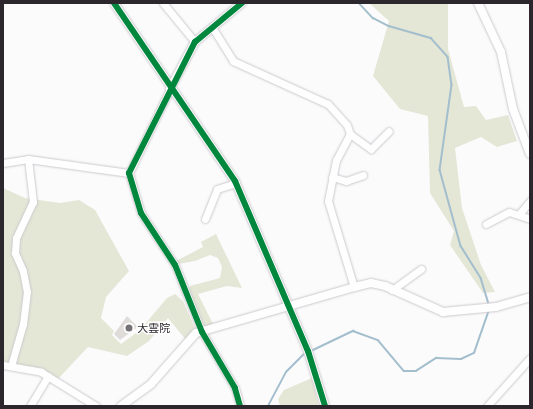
<!DOCTYPE html>
<html>
<head>
<meta charset="utf-8">
<style>
	body { margin:0 }
	#map { position:relative; width:533px; height:409px; overflow:hidden; background:#fcfbfc; font-family:Quicksand,"Noto Sans JP",sans-serif }
	div>[style] { position:absolute }
	.green>* { inset:0; background:#e4e6d6 }
	.stream>* { height:1.5px; margin:-0.75px; padding:0 0.75px; transform-origin:0.75px; border-radius:0.75px; background:#a3becd }
	.building>* { inset:0; background:#dfdcd9 }
	.roads { filter:drop-shadow(0 0 1px #ccc9cd) drop-shadow(0 0 1px #ccc9cd) }
	.minor>* { height:7px; margin:-3.5px; padding:0 3.5px; transform-origin:3.5px; border-radius:3.5px; background:#fffeff }
	.tertiary>* { height:8px; margin:-4px; padding:0 4px; transform-origin:4px; border-radius:4px; background:#fffeff }
	.cycleway>* { height:6px; margin:-3px; padding:0 3px; transform-origin:3px; border-radius:3px; background:#00873e }
	.dots>* { width:11px; height:11px; translate:-50% -50%; box-sizing:border-box; border:2px solid #fff; border-radius:50% }
	span { translate:-50% -50%; white-space:nowrap; text-align:center; line-height:1.15; -webkit-text-stroke:3px #fff; paint-order:stroke }
	.poi-label { font-size:11px; color:#2c272d }
	.left { translate:0 -50%; text-align:left }
	.frame { position:absolute; inset:0; border:4px solid #2c272d; pointer-events:none }
</style>
</head>
<body>
<div id="map">
	<div class="green">
		<i style="clip-path:polygon(369px 3px,448px 3px,448px 49px,464px 107px,476px 106px,486px 120px,508px 115px,517px 141px,497px 147px,481px 137px,455px 148px,462px 208px,481px 265px,495px 292px,483px 293px,450px 245px,454px 231px,430px 193px,428px 116px,400px 109px,373px 76px,389px 21px)"></i>
		<i style="clip-path:polygon(3px 188px,25px 198px,60px 203px,79px 200px,95px 210px,129px 271px,106px 297px,101px 318px,114px 331px,112px 335px,121px 344px,140px 330px,167px 298px,175px 294px,183px 301px,197px 333px,186px 340px,168px 318px,149px 341px,127px 356px,88px 347px,57px 380px,3px 364px)"></i>
		<i style="clip-path:polygon(216px 234px,242px 288px,227px 286px,198px 294px,214px 326px,201px 329px,188px 293px,190px 286px,220px 278px,222px 267px,218px 258px,210px 255px,195px 261px,178px 264px,176px 261px,203px 247px,201px 242px)"></i>
		<i style="clip-path:polygon(312px 378px,319px 406px,280px 406px,278px 399px,284px 390px)"></i>
	</div>
	<div class="stream">
		<i style="left:359px;top:3px;width:21px;rotate:47deg"></i>
		<i style="left:373px;top:18px;width:18px;rotate:27deg"></i>
		<i style="left:389px;top:26px;width:44px;rotate:15.9deg"></i>
		<i style="left:431px;top:38px;width:25px;rotate:48deg"></i>
		<i style="left:448px;top:57px;width:28px;rotate:82deg"></i>
		<i style="left:452px;top:85px;width:86px;rotate:98deg"></i>
		<i style="left:440px;top:170px;width:79px;rotate:74.6deg"></i>
		<i style="left:461px;top:246px;width:38px;rotate:58deg"></i>
		<i style="left:481px;top:278px;width:27px;rotate:73deg"></i>
		<i style="left:311px;top:351px;width:47px;rotate:-25.5deg"></i>
		<i style="left:353px;top:331px;width:27px;rotate:20deg"></i>
		<i style="left:378px;top:340px;width:40px;rotate:50deg"></i>
		<i style="left:404px;top:371px;width:12px"></i>
		<i style="left:416px;top:371px;width:24px;rotate:-33deg"></i>
		<i style="left:436px;top:358px;width:25px;rotate:2deg"></i>
		<i style="left:461px;top:359px;width:14px;rotate:-25deg"></i>
		<i style="left:474px;top:353px;width:46px;rotate:-70.8deg"></i>
		<i style="left:268px;top:406px;width:38px;rotate:-62deg"></i>
		<i style="left:286px;top:372px;width:27px;rotate:-45deg"></i>
	</div>
	<div class="building">
		<i style="clip-path:polygon(127px 316px,138px 327px,120px 340px,114px 334px)"></i>
	</div>
	<div class="roads">
		<div class="minor">
			<i style="left:163px;top:3px;width:50px;rotate:50.6deg"></i>
			<i style="left:212px;top:27px;width:40px;rotate:58deg"></i>
			<i style="left:233px;top:61px;width:104px;rotate:24.4deg"></i>
			<i style="left:328px;top:104px;width:28px;rotate:48deg"></i>
			<i style="left:347px;top:125px;width:9px;rotate:72deg"></i>
			<i style="left:350px;top:134px;width:30px;rotate:118deg"></i>
			<i style="left:336px;top:160px;width:42px;rotate:101deg"></i>
			<i style="left:328px;top:201px;width:90px;rotate:73.2deg"></i>
			<i style="left:170px;top:89px;width:93px;rotate:116deg"></i>
			<i style="left:129px;top:173px;width:42px;rotate:73.3deg"></i>
			<i style="left:141px;top:213px;width:62px;rotate:56.8deg"></i>
			<i style="left:175px;top:265px;width:72px;rotate:68.1deg"></i>
			<i style="left:202px;top:332px;width:65px;rotate:59.5deg"></i>
			<i style="left:235px;top:388px;width:19px;rotate:74deg"></i>
			<i style="left:350px;top:134px;width:26px;rotate:36deg"></i>
			<i style="left:371px;top:149px;width:25px;rotate:-45deg"></i>
			<i style="left:3px;top:163px;width:25px;rotate:-9deg"></i>
			<i style="left:28px;top:159px;width:102px;rotate:7.9deg"></i>
			<i style="left:332px;top:177px;width:15px;rotate:16deg"></i>
			<i style="left:346px;top:181px;width:18px;rotate:-19deg"></i>
			<i style="left:520px;top:213px;width:16px;rotate:-50deg"></i>
			<i style="left:205px;top:219px;width:32px;rotate:-68deg"></i>
			<i style="left:217px;top:189px;width:20px;rotate:-18deg"></i>
			<i style="left:486px;top:224px;width:26px;rotate:-28deg"></i>
			<i style="left:509px;top:212px;width:22px;rotate:18deg"></i>
			<i style="left:392px;top:290px;width:36px;rotate:-36deg"></i>
			<i style="left:3px;top:365px;width:39px;rotate:10deg"></i>
			<i style="left:41px;top:372px;width:65px;rotate:31.7deg"></i>
			<i style="left:11px;top:366px;width:44px;rotate:-74.1deg"></i>
			<i style="left:23px;top:324px;width:32px;rotate:-83deg"></i>
			<i style="left:27px;top:292px;width:21px;rotate:-101deg"></i>
			<i style="left:23px;top:271px;width:20px;rotate:-114deg"></i>
			<i style="left:15px;top:253px;width:15px;rotate:-86deg"></i>
			<i style="left:16px;top:238px;width:40px;rotate:-65deg"></i>
			<i style="left:33px;top:202px;width:43px;rotate:-96.6deg"></i>
			<i style="left:30px;top:406px;width:35px;rotate:-59deg"></i>
			<i style="left:487px;top:406px;width:64px;rotate:-48.1deg"></i>
		</div>
		<div class="tertiary">
			<i style="left:114px;top:3px;width:215px;rotate:55.8deg"></i>
			<i style="left:235px;top:181px;width:185px;rotate:66.8deg"></i>
			<i style="left:308px;top:351px;width:58px;rotate:72.8deg"></i>
			<i style="left:478px;top:3px;width:54px;rotate:64.9deg"></i>
			<i style="left:501px;top:52px;width:58px;rotate:78.1deg"></i>
			<i style="left:513px;top:109px;width:48px;rotate:69.3deg"></i>
			<i style="left:170px;top:89px;width:53px;rotate:-62deg"></i>
			<i style="left:195px;top:42px;width:61px;rotate:-39.7deg"></i>
			<i style="left:121px;top:406px;width:37px;rotate:-36deg"></i>
			<i style="left:151px;top:384px;width:68px;rotate:-48.6deg"></i>
			<i style="left:196px;top:333px;width:165px;rotate:-16.2deg"></i>
			<i style="left:354px;top:287px;width:17px;rotate:-13deg"></i>
			<i style="left:371px;top:283px;width:14px;rotate:12deg"></i>
			<i style="left:385px;top:286px;width:64px;rotate:24.1deg"></i>
			<i style="left:443px;top:312px;width:53px;rotate:-5.4deg"></i>
			<i style="left:496px;top:307px;width:35px;rotate:-16deg"></i>
		</div>
	</div>
	<div class="cycleway">
		<i style="left:114px;top:3px;width:215px;rotate:55.8deg"></i>
		<i style="left:235px;top:181px;width:185px;rotate:66.8deg"></i>
		<i style="left:308px;top:351px;width:58px;rotate:72.8deg"></i>
		<i style="left:240px;top:406px;width:19px;rotate:-106deg"></i>
		<i style="left:235px;top:388px;width:65px;rotate:-120.5deg"></i>
		<i style="left:202px;top:332px;width:72px;rotate:-111.9deg"></i>
		<i style="left:175px;top:265px;width:62px;rotate:-123.2deg"></i>
		<i style="left:141px;top:213px;width:42px;rotate:-106.7deg"></i>
		<i style="left:129px;top:173px;width:147px;rotate:-63.3deg"></i>
		<i style="left:195px;top:42px;width:61px;rotate:-39.7deg"></i>
	</div>
	<div class="dots">
		<i style="left:129px;top:328px;background:#757175"></i>
	</div>
	<div class="poi-label">
		<span class="left" style="left:137px;top:328px">大雲院</span>
	</div>
	<div class="frame"></div>
</div>
</body>
</html>
